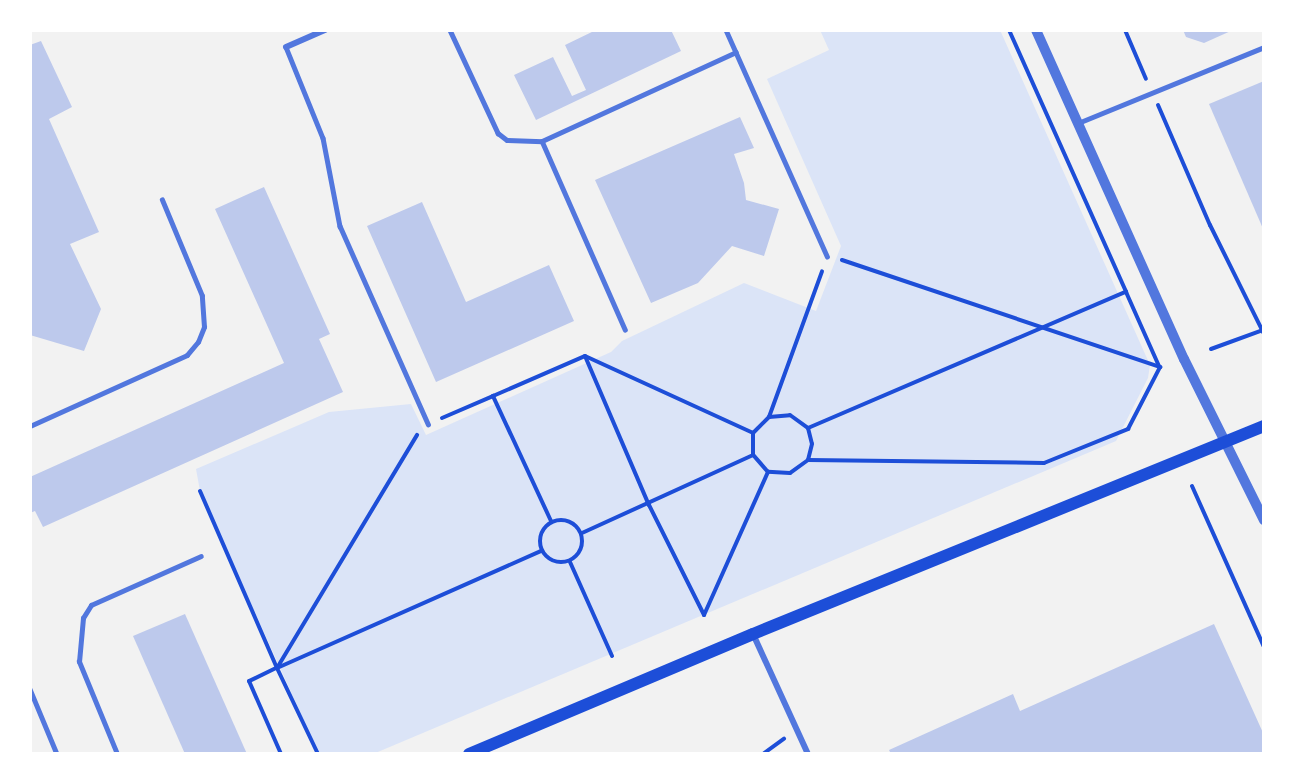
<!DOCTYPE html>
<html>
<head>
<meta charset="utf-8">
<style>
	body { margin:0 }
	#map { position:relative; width:1294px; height:784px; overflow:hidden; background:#f2f2f2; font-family:Raleway,sans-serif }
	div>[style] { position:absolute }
	.green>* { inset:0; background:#dbe4f7 }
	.building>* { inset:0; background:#bdc9ec }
	.path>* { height:4px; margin:-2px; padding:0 2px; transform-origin:2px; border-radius:2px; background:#1d4ed8 }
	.path>.ring { margin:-2px; padding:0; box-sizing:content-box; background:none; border:4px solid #1d4ed8; border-radius:50% }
	.service>* { height:4.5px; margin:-2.25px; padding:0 2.25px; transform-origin:2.25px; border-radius:2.25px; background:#5277de }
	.minor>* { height:6px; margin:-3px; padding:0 3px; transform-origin:3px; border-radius:3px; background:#5277de }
	.tertiary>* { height:10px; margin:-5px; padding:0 5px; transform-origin:5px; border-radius:5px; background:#5277de }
	.secondary>* { height:12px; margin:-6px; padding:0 6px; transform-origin:6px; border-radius:6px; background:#1d4ed8 }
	span { translate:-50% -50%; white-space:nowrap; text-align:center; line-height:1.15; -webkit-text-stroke:4.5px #fff; paint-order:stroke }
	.frame { position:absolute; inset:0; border:32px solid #fff; pointer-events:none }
</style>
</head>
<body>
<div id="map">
	<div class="green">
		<i style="clip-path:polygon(820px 30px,1000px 30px,1150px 365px,1148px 378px,1116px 441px,373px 754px,319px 754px,200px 491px,196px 469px,329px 412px,411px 404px,426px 435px,611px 352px,622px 341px,744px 283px,816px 311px,841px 246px,767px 79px,829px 50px)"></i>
	</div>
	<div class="building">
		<i style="clip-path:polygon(596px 30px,671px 30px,681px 51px,536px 120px,514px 75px,553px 57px,572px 96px,586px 90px,565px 45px)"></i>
		<i style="clip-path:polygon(1183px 30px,1233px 30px,1204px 43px,1186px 37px)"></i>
		<i style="clip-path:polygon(41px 41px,72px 107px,49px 119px,99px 232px,70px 244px,101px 309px,84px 351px,30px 335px,30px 45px)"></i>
		<i style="clip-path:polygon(1264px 81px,1264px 231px,1209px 104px)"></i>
		<i style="clip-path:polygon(740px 117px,754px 148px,734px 154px,744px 183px,746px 200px,779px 209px,764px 256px,732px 246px,698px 283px,651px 303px,595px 180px)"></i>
		<i style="clip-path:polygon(264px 187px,330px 334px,319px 339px,343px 392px,43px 527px,35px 511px,30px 513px,30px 477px,284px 363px,215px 209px)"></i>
		<i style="clip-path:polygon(422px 202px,466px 302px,549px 265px,574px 321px,436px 382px,367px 226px)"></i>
		<i style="clip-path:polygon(185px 614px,247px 754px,185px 754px,133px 636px)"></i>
		<i style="clip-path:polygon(1214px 624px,1264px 735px,1264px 754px,891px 754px,889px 750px,1013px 694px,1020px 711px)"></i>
	</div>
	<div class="path">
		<i style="left:1009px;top:30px;width:287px;rotate:65.9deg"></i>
		<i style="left:1125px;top:30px;width:53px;rotate:66.8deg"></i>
		<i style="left:1158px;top:105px;width:131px;rotate:66.6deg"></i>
		<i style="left:1210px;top:225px;width:122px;rotate:63.6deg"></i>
		<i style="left:842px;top:260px;width:336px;rotate:18.6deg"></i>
		<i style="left:1211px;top:349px;width:55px;rotate:-20.1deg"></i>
		<i style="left:585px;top:356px;width:185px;rotate:24.6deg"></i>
		<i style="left:769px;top:417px;width:21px;rotate:-5deg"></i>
		<i style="left:790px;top:415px;width:22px;rotate:36deg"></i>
		<i style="left:808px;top:428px;width:16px;rotate:76deg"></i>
		<i style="left:812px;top:444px;width:16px;rotate:104deg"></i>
		<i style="left:808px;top:460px;width:22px;rotate:144deg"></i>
		<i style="left:790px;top:473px;width:22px;rotate:-177deg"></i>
		<i style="left:768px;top:472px;width:23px;rotate:-131deg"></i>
		<i style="left:753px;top:455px;width:22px;rotate:-90deg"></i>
		<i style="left:753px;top:433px;width:23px;rotate:-45deg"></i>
		<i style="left:769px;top:417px;width:155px;rotate:-70deg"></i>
		<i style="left:442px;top:418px;width:56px;rotate:-23.3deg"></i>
		<i style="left:808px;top:428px;width:346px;rotate:-23.2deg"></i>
		<i style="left:1126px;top:292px;width:81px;rotate:66deg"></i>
		<i style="left:808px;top:460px;width:236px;rotate:0.7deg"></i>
		<i style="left:1044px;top:463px;width:91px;rotate:-22deg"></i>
		<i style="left:1128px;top:429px;width:70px;rotate:-62.7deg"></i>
		<i style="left:1192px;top:486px;width:176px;rotate:65.9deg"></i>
		<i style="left:200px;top:491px;width:193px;rotate:66.5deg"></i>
		<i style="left:277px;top:668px;width:272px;rotate:-59deg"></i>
		<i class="ring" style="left:540px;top:520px;width:38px;height:38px"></i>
		<i style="left:551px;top:521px;width:138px;rotate:-114.9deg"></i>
		<i style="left:493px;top:396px;width:100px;rotate:-23.5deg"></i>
		<i style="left:585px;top:356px;width:162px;rotate:66.8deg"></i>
		<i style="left:649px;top:505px;width:123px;rotate:63.4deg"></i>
		<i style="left:582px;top:533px;width:188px;rotate:-24.5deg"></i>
		<i style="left:570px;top:562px;width:103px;rotate:65.9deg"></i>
		<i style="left:704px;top:615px;width:157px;rotate:-65.9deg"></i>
		<i style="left:276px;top:668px;width:30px;rotate:154deg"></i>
		<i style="left:249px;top:681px;width:80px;rotate:66.3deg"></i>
		<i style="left:318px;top:754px;width:95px;rotate:-115.5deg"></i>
		<i style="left:277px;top:668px;width:289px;rotate:-23.9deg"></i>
		<i style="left:763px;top:754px;width:26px;rotate:-36deg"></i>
	</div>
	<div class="service">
		<i style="left:450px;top:30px;width:114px;rotate:65deg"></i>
		<i style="left:498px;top:133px;width:11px;rotate:38deg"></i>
		<i style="left:507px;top:140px;width:35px;rotate:2deg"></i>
		<i style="left:542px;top:141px;width:213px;rotate:-24.6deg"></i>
		<i style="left:726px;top:30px;width:248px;rotate:65.9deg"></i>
		<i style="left:286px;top:47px;width:98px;rotate:67.9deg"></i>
		<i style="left:323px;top:138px;width:90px;rotate:79.1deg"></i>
		<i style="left:340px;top:226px;width:217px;rotate:66deg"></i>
		<i style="left:1078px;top:123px;width:201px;rotate:-22.2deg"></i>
		<i style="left:542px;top:141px;width:206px;rotate:66.2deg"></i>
		<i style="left:30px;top:426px;width:172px;rotate:-24.3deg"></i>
		<i style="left:187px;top:355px;width:17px;rotate:-50deg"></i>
		<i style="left:198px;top:342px;width:16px;rotate:-68deg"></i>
		<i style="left:204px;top:327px;width:31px;rotate:-94deg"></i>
		<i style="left:202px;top:296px;width:104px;rotate:-112.6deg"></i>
		<i style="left:30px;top:689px;width:70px;rotate:67.4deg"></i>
		<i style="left:117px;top:754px;width:100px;rotate:-112.4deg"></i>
		<i style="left:79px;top:662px;width:44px;rotate:-84.8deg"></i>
		<i style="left:83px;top:618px;width:15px;rotate:-58deg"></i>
		<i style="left:91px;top:605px;width:120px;rotate:-24deg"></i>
	</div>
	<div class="minor">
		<i style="left:286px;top:47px;width:43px;rotate:-23.6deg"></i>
		<i style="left:753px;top:634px;width:132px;rotate:65.4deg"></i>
	</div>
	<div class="tertiary">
		<i style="left:1036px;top:30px;width:361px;rotate:65.8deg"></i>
		<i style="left:1184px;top:359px;width:180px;rotate:63.6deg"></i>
	</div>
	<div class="secondary">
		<i style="left:469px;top:754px;width:308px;rotate:-22.9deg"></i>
		<i style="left:753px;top:634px;width:552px;rotate:-22.15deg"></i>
	</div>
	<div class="frame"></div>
</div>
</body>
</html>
